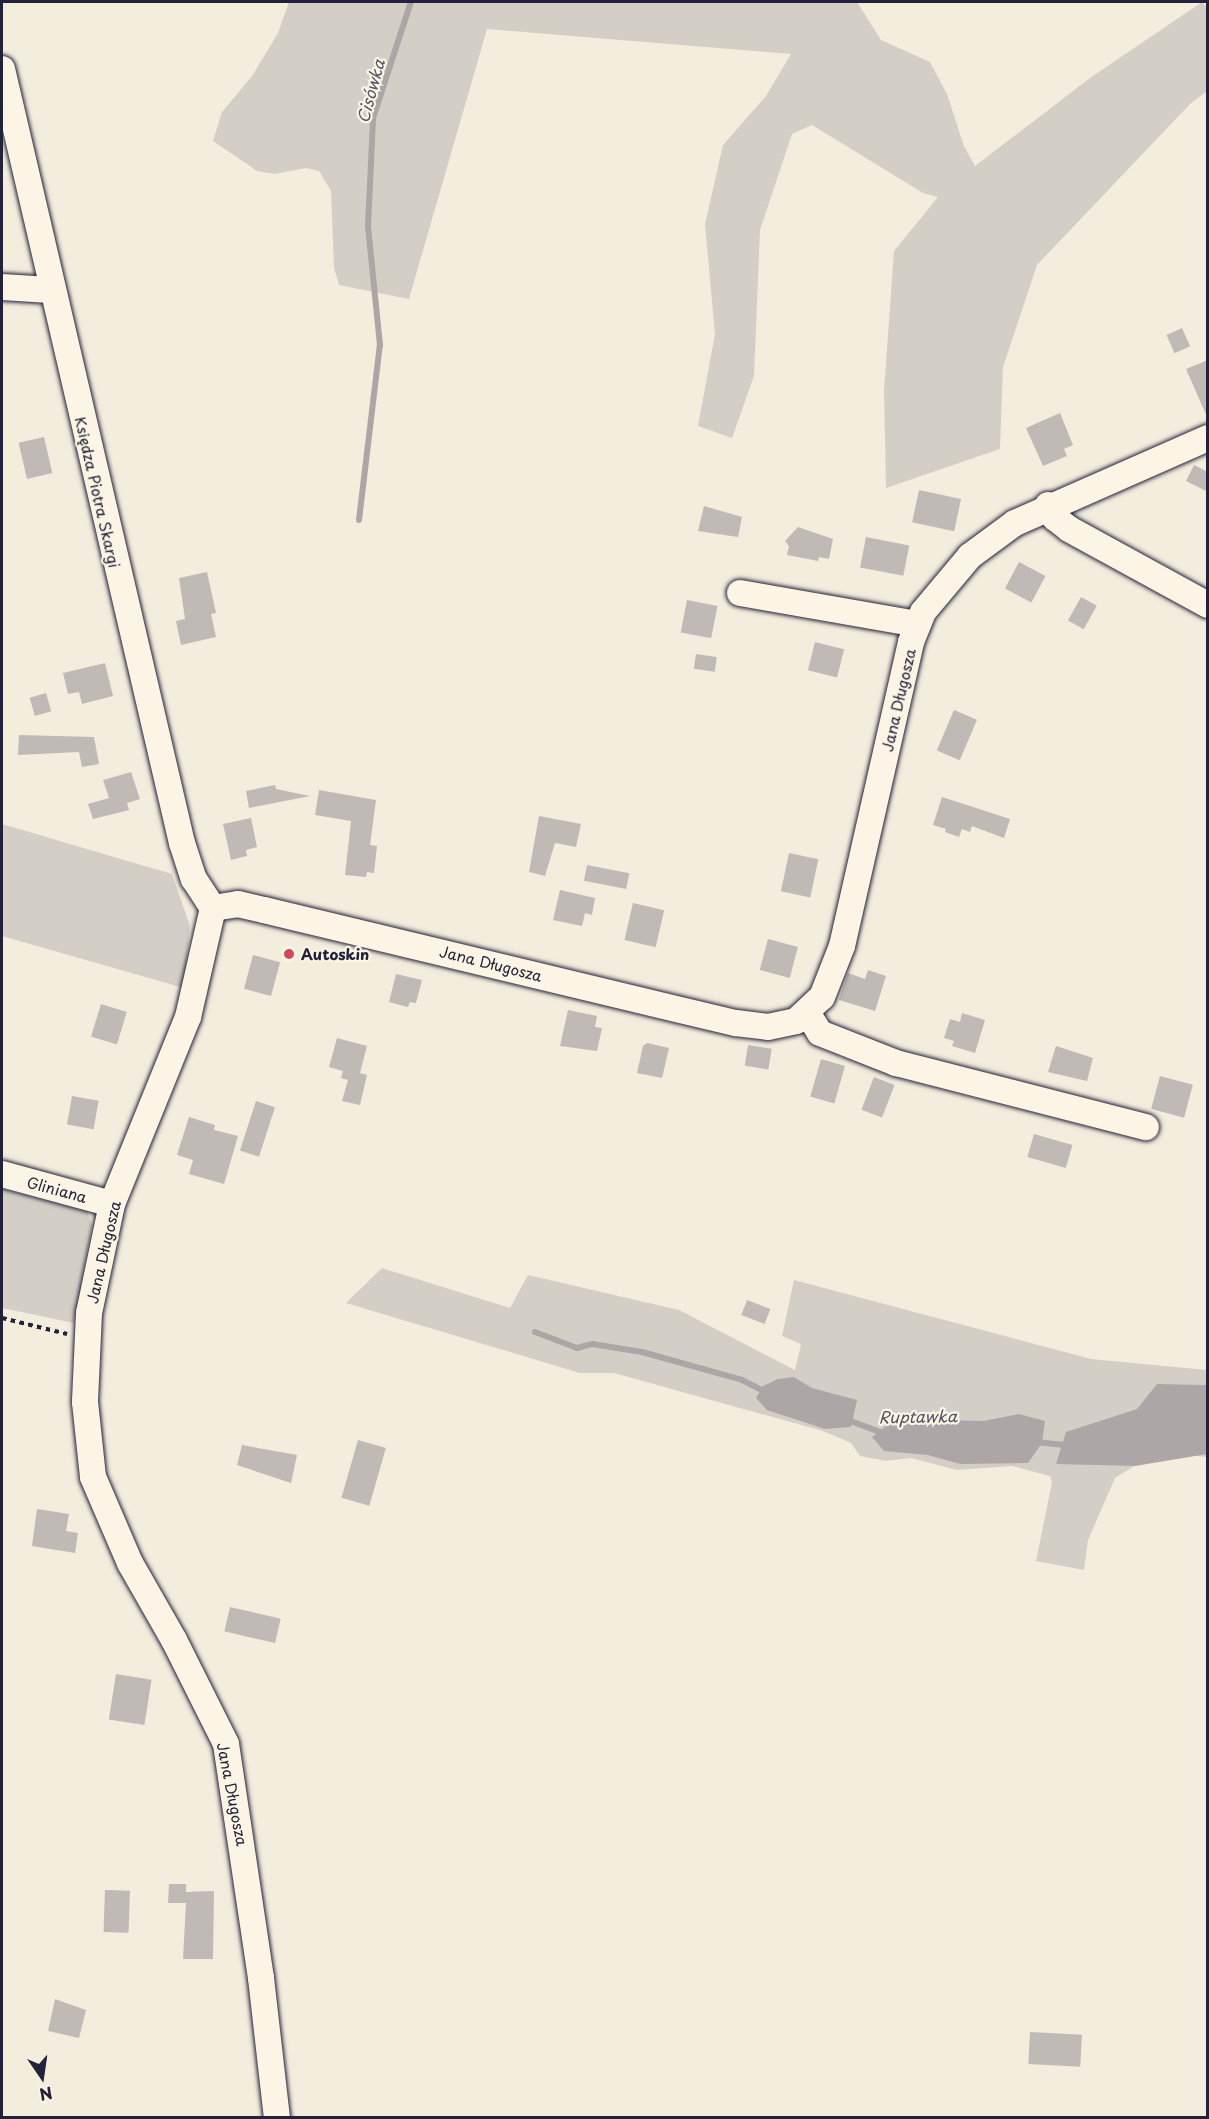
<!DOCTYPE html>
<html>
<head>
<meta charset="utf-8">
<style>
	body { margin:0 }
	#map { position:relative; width:1209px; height:2119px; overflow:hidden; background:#f3edde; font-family:"Playpen Sans",sans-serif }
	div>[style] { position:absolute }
	.green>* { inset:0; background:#d4cfc6 }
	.water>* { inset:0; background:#aca7a6 }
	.stream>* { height:6px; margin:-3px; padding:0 3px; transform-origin:3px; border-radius:3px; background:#aca7a6 }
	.building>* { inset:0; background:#bfbab6; transform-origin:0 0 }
	.path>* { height:4px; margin-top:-2px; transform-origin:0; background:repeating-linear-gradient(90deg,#22223b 0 4.5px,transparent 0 9px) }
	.roads { filter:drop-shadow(0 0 2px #22223b) drop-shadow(0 0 2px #22223b) }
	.minor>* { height:26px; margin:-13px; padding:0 13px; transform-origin:13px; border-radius:13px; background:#fcf5e5 }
	.dots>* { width:16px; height:16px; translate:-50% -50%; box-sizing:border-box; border:3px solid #fcf5e5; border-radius:50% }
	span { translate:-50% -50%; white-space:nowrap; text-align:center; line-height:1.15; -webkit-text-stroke:4.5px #fcf5e5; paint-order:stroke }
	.street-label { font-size:15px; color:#22223b }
	.poi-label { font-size:15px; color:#22223b; font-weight:700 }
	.left { translate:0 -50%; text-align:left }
	.water-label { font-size:16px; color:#525160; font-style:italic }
	.frame { position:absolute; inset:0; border:3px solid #22223b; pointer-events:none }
	.north { position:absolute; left:12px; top:2047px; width:60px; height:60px; -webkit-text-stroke:4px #fcf5e5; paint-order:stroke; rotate:167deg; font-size:16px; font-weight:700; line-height:24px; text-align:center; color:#22223b }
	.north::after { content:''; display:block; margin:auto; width:21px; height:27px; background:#22223b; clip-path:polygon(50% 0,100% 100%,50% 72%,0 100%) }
</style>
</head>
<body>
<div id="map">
	<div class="green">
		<i style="clip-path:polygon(289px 2px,857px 2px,881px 40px,930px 62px,947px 94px,964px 146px,975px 166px,1090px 78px,1202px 2px,1207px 8px,1207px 91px,1191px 103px,1037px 265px,1003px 367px,1000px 449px,886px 488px,884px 391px,894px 251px,938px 197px,923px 193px,812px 125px,792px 134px,760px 230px,754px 376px,732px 438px,698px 426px,715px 334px,705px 224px,723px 145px,766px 96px,791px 54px,487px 29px,409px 299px,339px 285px,334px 268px,331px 191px,319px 171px,306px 168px,275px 174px,257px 171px,213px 141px,222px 112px,252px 76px,278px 33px)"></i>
		<i style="clip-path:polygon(2px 824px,172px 874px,190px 926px,184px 988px,2px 936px)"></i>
		<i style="clip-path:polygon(2px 1189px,87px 1211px,92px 1225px,74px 1323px,2px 1308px)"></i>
		<i style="clip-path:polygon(382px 1268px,510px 1308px,528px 1275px,679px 1310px,795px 1370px,801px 1344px,782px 1336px,794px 1280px,1091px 1359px,1207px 1370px,1207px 1457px,1175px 1454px,1139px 1463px,1115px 1478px,1088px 1540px,1084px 1570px,1036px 1561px,1052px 1482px,1050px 1476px,1012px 1466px,957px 1470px,911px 1458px,886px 1461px,860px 1456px,851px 1443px,823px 1431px,614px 1373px,580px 1373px,346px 1303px)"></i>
	</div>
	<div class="water">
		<i style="clip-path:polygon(794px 1377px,812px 1388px,857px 1400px,851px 1427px,825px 1429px,767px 1410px,756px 1398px,763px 1386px,778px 1379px)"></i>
		<i style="clip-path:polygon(1157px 1384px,1207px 1385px,1207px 1454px,1135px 1466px,1056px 1464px,1066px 1432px,1137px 1409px)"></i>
		<i style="clip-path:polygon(1019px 1414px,1045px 1421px,1042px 1443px,1028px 1463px,960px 1464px,928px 1455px,884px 1451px,872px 1437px,895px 1419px,983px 1421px)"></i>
	</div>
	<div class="stream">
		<i style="left:359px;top:520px;width:176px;rotate:-83.2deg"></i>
		<i style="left:380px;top:345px;width:120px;rotate:-95.8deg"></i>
		<i style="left:368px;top:226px;width:108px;rotate:-87.3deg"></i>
		<i style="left:373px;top:118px;width:122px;rotate:-71.9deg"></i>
		<i style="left:535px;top:1332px;width:45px;rotate:20.9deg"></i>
		<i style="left:577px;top:1348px;width:16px;rotate:-15deg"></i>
		<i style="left:592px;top:1344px;width:51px;rotate:9.1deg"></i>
		<i style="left:642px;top:1352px;width:104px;rotate:15.6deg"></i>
		<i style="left:742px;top:1380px;width:27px;rotate:27deg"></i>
		<i style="left:845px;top:1419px;width:40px;rotate:20.2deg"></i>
		<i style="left:1036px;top:1442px;width:31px;rotate:6deg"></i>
	</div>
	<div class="building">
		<i style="left:1182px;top:328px;width:20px;height:17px;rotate:66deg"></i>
		<i style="clip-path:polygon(1208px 360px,1208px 419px,1186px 369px)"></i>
		<i style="clip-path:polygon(1060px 413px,1073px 445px,1064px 449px,1067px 456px,1043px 466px,1026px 428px)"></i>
		<i style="left:44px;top:437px;width:37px;height:26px;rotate:77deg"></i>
		<i style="clip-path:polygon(1194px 465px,1208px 472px,1208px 492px,1186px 481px)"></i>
		<i style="left:919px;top:490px;width:43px;height:33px;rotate:12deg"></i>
		<i style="clip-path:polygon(704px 506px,742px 517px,738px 537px,698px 531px)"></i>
		<i style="clip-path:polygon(798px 527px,833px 539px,829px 559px,819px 557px,818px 561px,787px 555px,789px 546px,785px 541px)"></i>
		<i style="left:866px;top:537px;width:44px;height:31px;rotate:11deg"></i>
		<i style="left:1019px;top:562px;width:30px;height:30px;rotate:28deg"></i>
		<i style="clip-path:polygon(207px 572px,216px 613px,211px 614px,216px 637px,181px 645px,176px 621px,185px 619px,179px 578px)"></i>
		<i style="left:1081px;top:597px;width:18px;height:27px;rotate:29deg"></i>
		<i style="left:687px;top:600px;width:31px;height:33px;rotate:11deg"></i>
		<i style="left:815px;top:642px;width:30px;height:29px;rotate:14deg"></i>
		<i style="left:696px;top:654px;width:21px;height:15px;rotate:8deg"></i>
		<i style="clip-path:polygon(105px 663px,113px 696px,82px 704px,79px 692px,68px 694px,63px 673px)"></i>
		<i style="left:46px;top:693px;width:19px;height:17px;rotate:74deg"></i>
		<i style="left:954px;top:710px;width:25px;height:44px;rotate:23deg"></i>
		<i style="clip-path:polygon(19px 735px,94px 737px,99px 764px,82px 767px,79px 752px,18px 755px)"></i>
		<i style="clip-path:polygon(131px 772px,140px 799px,127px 803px,129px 810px,93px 819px,88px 804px,109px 798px,103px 780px)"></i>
		<i style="clip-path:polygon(275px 785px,276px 789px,310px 796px,249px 808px,246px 791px)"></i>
		<i style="clip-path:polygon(319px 790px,376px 800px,370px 845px,377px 846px,374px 873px,367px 872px,366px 877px,345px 875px,351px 821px,315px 815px)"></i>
		<i style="clip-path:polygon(942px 797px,1010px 819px,1004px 838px,972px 826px,970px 832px,962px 829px,959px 837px,945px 832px,946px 829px,933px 825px)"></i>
		<i style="clip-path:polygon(539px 816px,581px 824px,576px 847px,555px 843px,545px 876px,529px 872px)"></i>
		<i style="clip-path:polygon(251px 818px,257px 847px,246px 850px,247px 856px,231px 860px,223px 824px)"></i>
		<i style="left:789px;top:853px;width:30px;height:39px;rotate:12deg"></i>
		<i style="left:587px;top:865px;width:43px;height:16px;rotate:11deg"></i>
		<i style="clip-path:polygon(560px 890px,595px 898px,592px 915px,585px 913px,582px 926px,553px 920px)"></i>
		<i style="left:633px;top:903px;width:32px;height:38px;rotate:13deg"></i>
		<i style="left:768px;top:939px;width:31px;height:32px;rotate:15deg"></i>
		<i style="left:253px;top:955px;width:28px;height:35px;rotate:15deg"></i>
		<i style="clip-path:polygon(868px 970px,886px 976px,875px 1011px,839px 1000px,848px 973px,865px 979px)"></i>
		<i style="clip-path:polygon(396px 974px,422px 980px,416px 1003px,410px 1002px,408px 1007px,389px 1002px)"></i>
		<i style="left:101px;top:1004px;width:27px;height:34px;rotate:17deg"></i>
		<i style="clip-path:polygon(568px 1010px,597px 1016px,595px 1027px,602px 1028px,597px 1051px,560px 1046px)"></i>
		<i style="clip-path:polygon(962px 1013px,985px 1020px,975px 1053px,952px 1046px,954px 1041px,944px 1038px,950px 1019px,960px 1022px)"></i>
		<i style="clip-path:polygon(337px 1038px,367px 1046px,360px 1073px,367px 1075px,360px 1105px,342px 1101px,348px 1080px,341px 1078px,343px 1071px,329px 1067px)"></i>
		<i style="clip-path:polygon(647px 1043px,669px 1048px,662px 1078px,637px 1073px,643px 1046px)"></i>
		<i style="left:748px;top:1045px;width:24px;height:21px;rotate:9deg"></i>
		<i style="clip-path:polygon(1056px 1046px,1093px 1058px,1087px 1081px,1048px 1072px)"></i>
		<i style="left:821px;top:1059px;width:25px;height:39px;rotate:16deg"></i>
		<i style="left:1160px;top:1076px;width:34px;height:34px;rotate:15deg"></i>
		<i style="left:874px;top:1077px;width:22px;height:35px;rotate:21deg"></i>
		<i style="left:72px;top:1096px;width:27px;height:29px;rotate:10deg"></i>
		<i style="left:256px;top:1101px;width:20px;height:52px;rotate:18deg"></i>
		<i style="clip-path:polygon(189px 1117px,215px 1125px,214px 1130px,238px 1136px,224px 1184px,189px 1174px,193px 1160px,177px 1155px)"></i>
		<i style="left:1034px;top:1134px;width:40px;height:24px;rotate:16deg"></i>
		<i style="left:747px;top:1300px;width:25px;height:16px;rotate:21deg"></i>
		<i style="left:358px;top:1440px;width:29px;height:60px;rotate:16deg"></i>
		<i style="clip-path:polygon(242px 1445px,297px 1455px,291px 1483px,237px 1465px)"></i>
		<i style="clip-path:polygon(37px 1509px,69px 1514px,66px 1531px,78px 1533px,75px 1553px,32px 1546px)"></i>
		<i style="left:230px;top:1607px;width:52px;height:25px;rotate:13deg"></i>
		<i style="left:116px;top:1674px;width:36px;height:46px;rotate:9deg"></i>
		<i style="clip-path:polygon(169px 1884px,186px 1884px,186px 1892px,214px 1891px,213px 1959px,183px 1959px,186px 1903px,168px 1903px)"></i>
		<i style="left:105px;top:1890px;width:25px;height:42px;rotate:2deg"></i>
		<i style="clip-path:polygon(55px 1999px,86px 2010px,79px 2038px,48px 2031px)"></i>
		<i style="left:1030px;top:2032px;width:52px;height:32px;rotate:3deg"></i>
	</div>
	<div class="path">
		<i style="left:2px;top:1318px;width:67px;rotate:13.8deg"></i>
	</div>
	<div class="roads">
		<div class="minor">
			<i style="left:2px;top:69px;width:795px;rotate:76.91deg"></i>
			<i style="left:182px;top:843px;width:38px;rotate:72deg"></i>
			<i style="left:194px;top:879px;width:35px;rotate:57deg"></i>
			<i style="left:2px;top:287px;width:48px;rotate:3.6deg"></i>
			<i style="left:1048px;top:505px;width:15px;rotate:62deg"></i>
			<i style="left:1055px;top:518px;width:18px;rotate:38deg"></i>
			<i style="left:1069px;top:529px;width:158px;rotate:28.7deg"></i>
			<i style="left:740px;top:593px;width:180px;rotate:9.9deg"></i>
			<i style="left:213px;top:908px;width:25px;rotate:-9deg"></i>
			<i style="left:238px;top:904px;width:27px;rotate:13deg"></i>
			<i style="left:264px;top:910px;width:485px;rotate:13.5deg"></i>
			<i style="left:736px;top:1023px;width:32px;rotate:7deg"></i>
			<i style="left:768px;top:1027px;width:29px;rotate:-12deg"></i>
			<i style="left:796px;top:1021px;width:35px;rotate:-43deg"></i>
			<i style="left:822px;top:997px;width:55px;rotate:-68.6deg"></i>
			<i style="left:842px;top:946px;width:312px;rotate:-77.2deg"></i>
			<i style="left:911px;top:642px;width:32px;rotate:-68deg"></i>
			<i style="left:923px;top:612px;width:73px;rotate:-50deg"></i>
			<i style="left:970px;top:556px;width:56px;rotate:-36.3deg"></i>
			<i style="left:1015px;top:523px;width:211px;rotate:-23.8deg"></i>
			<i style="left:213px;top:908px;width:112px;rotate:102.9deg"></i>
			<i style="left:188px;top:1017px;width:202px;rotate:112.1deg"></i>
			<i style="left:112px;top:1204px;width:111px;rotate:101.9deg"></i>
			<i style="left:89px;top:1313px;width:89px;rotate:92.6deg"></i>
			<i style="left:85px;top:1402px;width:75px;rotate:83.9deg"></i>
			<i style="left:93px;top:1477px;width:94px;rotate:66.7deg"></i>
			<i style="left:130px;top:1563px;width:89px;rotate:60.3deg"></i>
			<i style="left:174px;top:1640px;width:116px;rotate:63.4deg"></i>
			<i style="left:226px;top:1744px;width:237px;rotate:81.5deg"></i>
			<i style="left:261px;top:1978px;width:141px;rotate:83.5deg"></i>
			<i style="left:808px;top:1014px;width:22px;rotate:58deg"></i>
			<i style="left:820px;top:1033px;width:82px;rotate:21.5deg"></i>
			<i style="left:896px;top:1063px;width:258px;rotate:14.4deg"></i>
			<i style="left:2px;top:1174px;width:114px;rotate:15.3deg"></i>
		</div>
	</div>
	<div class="dots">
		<i style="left:289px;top:954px;background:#d1495b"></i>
	</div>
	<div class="street-label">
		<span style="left:98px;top:492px;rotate:77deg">Księdza Piotra Skargi</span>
		<span style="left:898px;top:700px;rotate:-77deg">Jana Długosza</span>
		<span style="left:491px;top:963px;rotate:14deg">Jana Długosza</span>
		<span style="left:57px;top:1189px;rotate:15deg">Gliniana</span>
		<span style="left:103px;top:1252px;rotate:-77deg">Jana Długosza</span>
		<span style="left:233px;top:1794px;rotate:79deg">Jana Długosza</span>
	</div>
	<div class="poi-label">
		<span class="left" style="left:301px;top:954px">Autoskin</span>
	</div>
	<div class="water-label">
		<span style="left:370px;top:91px;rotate:-75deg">Cisówka</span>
		<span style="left:918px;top:1416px;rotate:-1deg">Ruptawka</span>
	</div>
	<div class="frame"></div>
	<div class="north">N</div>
</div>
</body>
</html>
